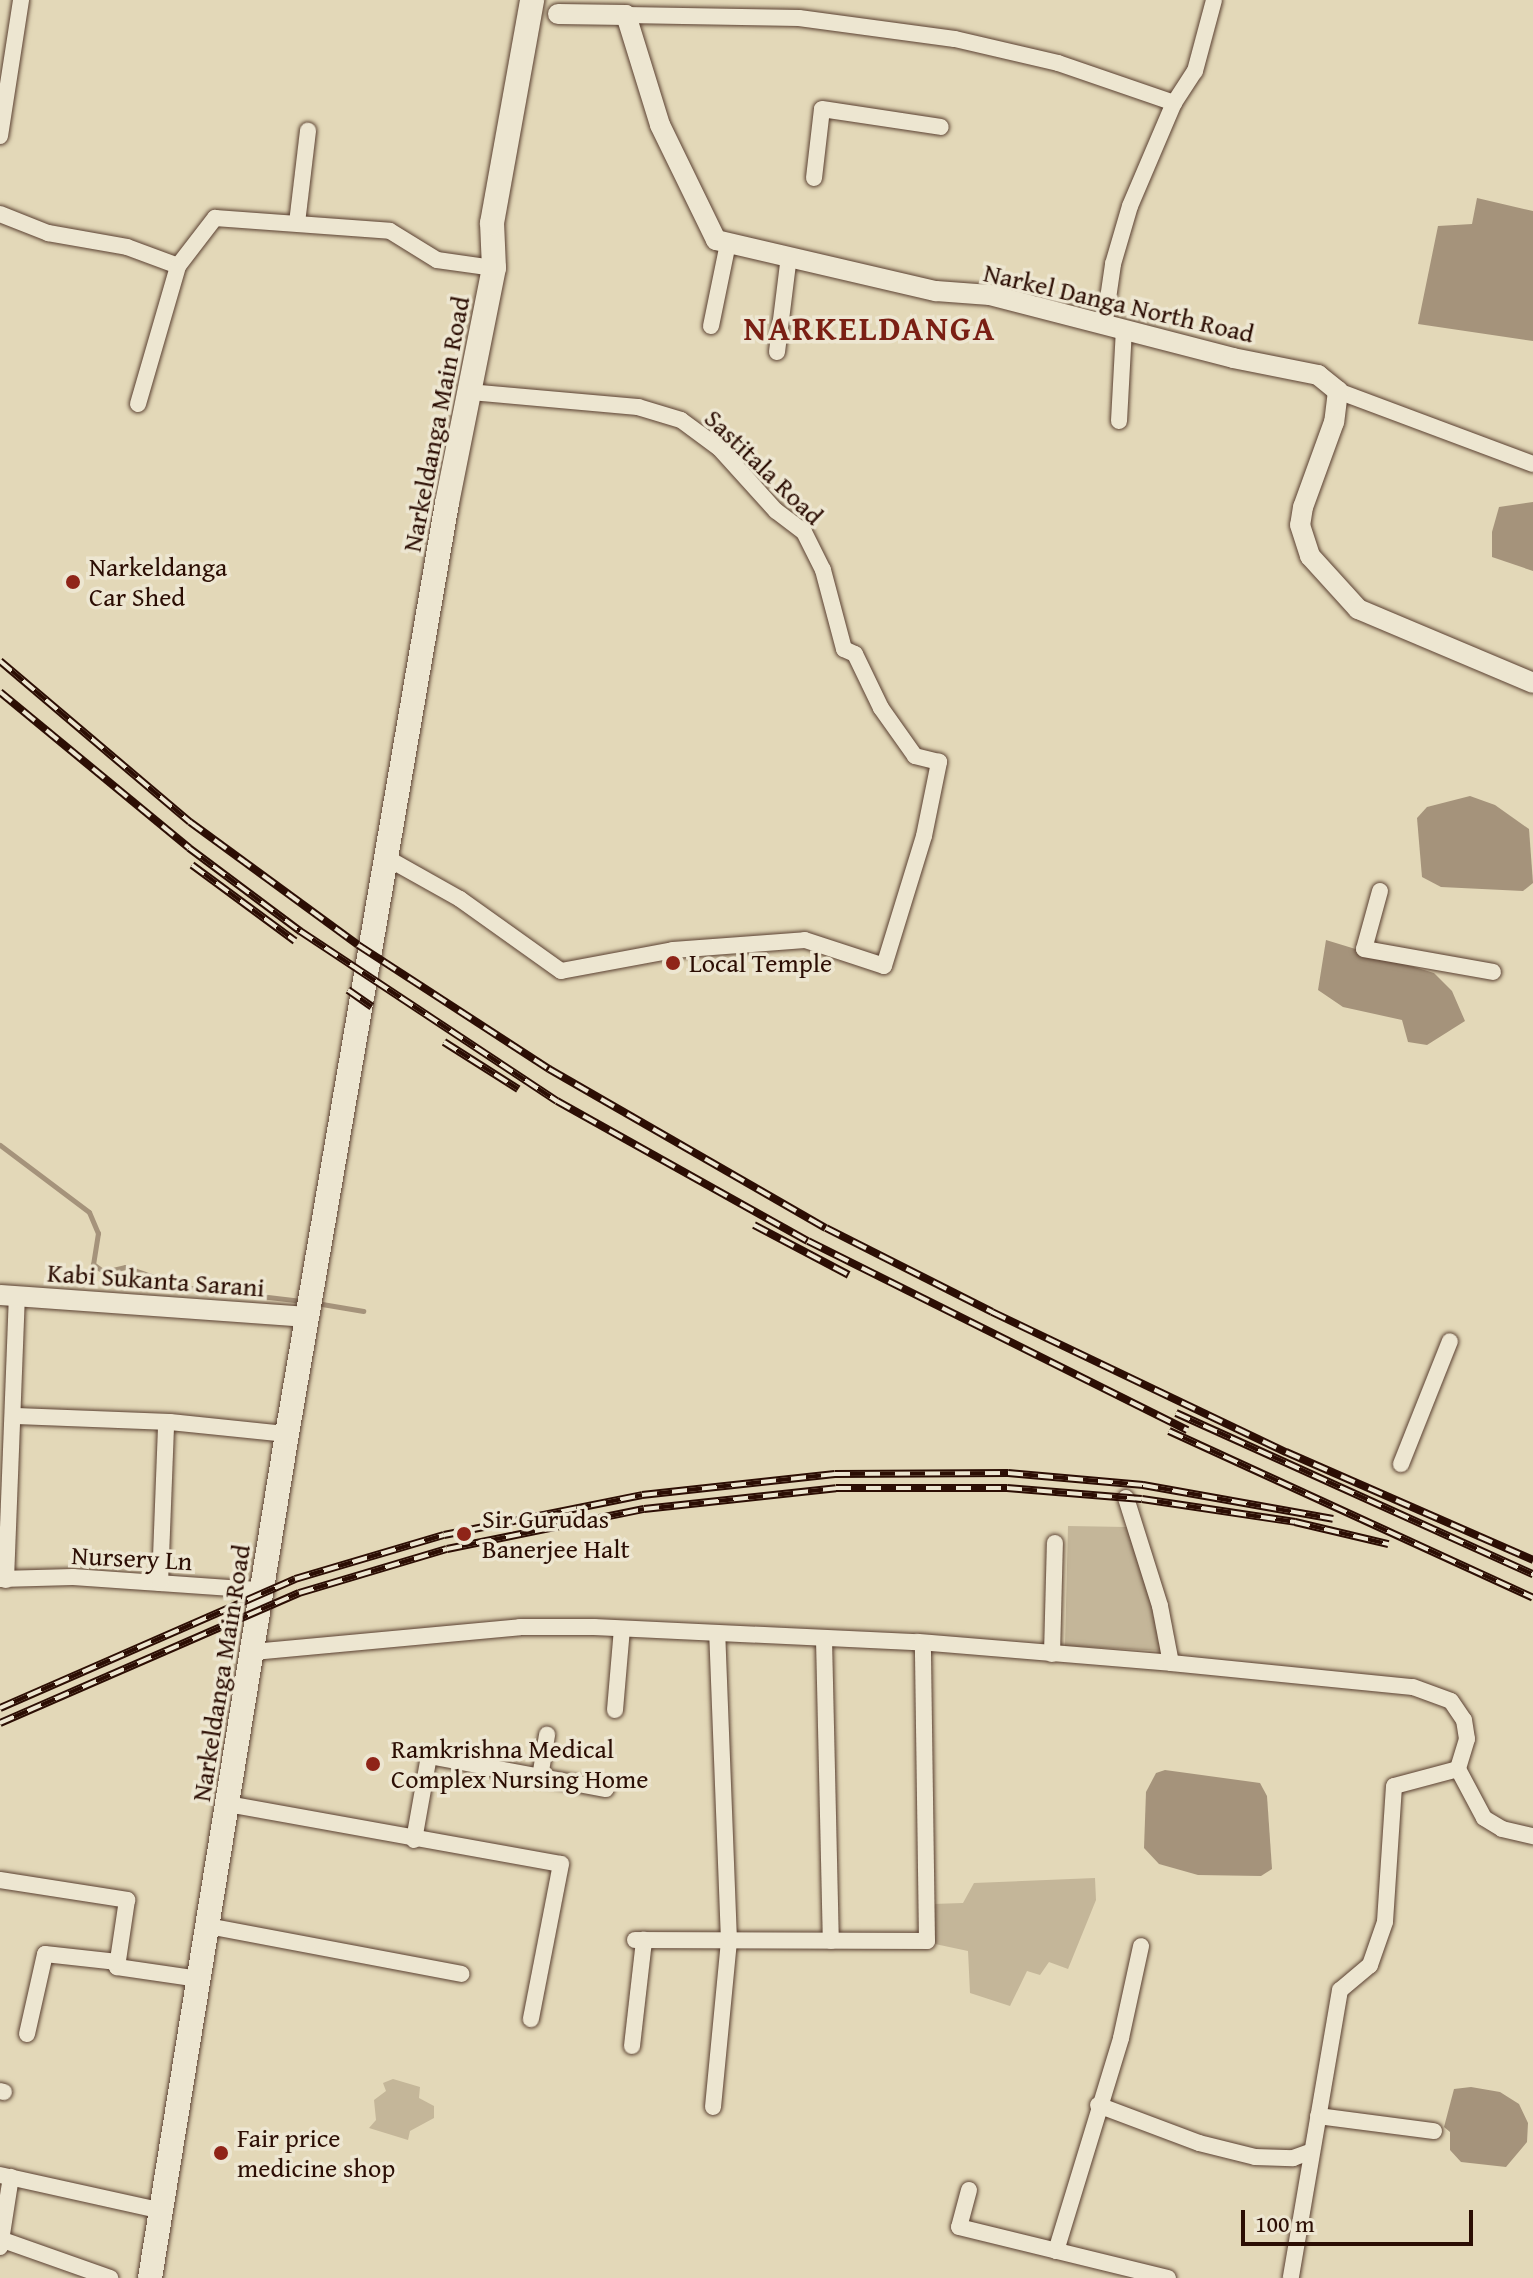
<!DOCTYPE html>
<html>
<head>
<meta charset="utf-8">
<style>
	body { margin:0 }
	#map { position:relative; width:1533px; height:2278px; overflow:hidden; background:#e3d8b8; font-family:"Gentium Book Plus",serif }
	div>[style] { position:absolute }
	.green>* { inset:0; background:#c4b699 }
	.water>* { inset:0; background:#a5937b }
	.stream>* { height:5px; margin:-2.5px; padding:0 2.5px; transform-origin:2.5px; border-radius:2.5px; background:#a5937b }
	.roads { filter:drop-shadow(0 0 2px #5a4031) drop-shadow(0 0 2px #5a4031) }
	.minor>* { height:16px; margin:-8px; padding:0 8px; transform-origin:8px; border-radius:8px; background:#ede6d1 }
	.tertiary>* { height:20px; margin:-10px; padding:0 10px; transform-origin:10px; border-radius:10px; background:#ede6d1 }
	.secondary>* { height:24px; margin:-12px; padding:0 12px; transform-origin:12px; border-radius:12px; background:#ede6d1 }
	.rail>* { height:8px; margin-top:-4px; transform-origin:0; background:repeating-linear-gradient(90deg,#ede6d1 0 15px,#2c0e04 0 30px); box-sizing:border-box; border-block:2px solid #2c0e04 }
	.dots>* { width:22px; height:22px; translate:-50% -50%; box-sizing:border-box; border:4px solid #ede6d1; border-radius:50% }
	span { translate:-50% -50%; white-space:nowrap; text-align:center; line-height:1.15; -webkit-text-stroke:7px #ede6d1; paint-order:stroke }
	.street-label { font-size:26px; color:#2c0e04 }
	.poi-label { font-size:26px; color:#2c0e04 }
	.left { translate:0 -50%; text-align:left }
	.district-label { font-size:34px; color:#7a1f14; font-weight:700; letter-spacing:2px }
	.scale { position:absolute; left:1241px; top:2210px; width:232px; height:36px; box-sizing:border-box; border:4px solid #2c0e04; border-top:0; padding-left:10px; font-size:24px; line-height:28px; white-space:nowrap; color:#2c0e04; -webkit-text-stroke:6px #ede6d1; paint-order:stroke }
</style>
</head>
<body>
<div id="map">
	<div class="green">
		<i style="clip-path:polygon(1068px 1526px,1127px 1527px,1166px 1651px,1065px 1646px)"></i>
		<i style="clip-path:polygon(1095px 1878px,1096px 1900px,1068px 1969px,1049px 1962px,1040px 1975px,1027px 1971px,1010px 2006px,970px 1993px,968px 1951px,935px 1944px,932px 1904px,963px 1903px,974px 1883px)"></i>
		<i style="clip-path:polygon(393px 2079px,420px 2087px,419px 2098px,434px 2106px,434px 2118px,410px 2131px,408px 2140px,369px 2128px,376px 2120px,374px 2100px,386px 2091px,383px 2083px)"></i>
	</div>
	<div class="water">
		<i style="clip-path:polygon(1477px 198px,1533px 211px,1533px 341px,1418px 324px,1438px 226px,1472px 224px)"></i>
		<i style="clip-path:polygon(1533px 502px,1533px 571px,1492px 557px,1492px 532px,1499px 507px)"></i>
		<i style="clip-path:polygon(1470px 796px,1495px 805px,1529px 829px,1533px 883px,1523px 891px,1441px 887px,1422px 877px,1417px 818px,1427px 807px)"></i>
		<i style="clip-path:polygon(1326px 940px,1434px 973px,1452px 991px,1465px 1021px,1427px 1045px,1408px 1042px,1402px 1020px,1343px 1007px,1318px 990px)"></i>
		<i style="clip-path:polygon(1165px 1770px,1260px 1783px,1267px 1796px,1272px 1869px,1261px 1876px,1198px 1875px,1159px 1864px,1144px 1848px,1146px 1792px,1156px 1773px)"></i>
		<i style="clip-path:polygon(1471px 2087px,1500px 2092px,1519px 2104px,1528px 2123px,1527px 2142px,1506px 2167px,1461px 2162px,1450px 2150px,1450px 2132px,1444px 2127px,1454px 2089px)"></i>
	</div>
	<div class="stream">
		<i style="left:0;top:1145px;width:111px;rotate:37deg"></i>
		<i style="left:89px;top:1212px;width:23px;rotate:67deg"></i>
		<i style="left:98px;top:1233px;width:31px;rotate:99deg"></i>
		<i style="left:93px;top:1264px;width:14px;rotate:36deg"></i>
		<i style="left:104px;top:1272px;width:22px;rotate:-13deg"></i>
		<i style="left:125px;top:1267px;width:61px;rotate:19deg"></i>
		<i style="left:183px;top:1287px;width:121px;rotate:6.7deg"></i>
		<i style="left:316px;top:1303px;width:48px;rotate:9.7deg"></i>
	</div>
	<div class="roads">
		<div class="minor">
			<i style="left:626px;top:15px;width:173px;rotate:1deg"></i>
			<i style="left:799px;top:18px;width:157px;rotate:7.7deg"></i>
			<i style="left:955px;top:39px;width:106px;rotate:13.1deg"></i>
			<i style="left:1058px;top:63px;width:123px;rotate:19deg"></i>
			<i style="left:0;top:136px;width:138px;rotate:-81.2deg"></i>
			<i style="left:814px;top:178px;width:69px;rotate:-83.4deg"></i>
			<i style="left:822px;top:109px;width:120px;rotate:8.6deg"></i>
			<i style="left:0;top:214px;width:52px;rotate:21.6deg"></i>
			<i style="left:48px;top:233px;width:80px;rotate:10deg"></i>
			<i style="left:127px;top:247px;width:54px;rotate:20.4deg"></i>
			<i style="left:297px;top:223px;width:93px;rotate:-83.2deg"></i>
			<i style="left:711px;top:326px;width:85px;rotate:-78.4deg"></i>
			<i style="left:1104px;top:326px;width:63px;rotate:-81.7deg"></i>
			<i style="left:1113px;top:264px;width:60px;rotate:-73.7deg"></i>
			<i style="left:1130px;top:206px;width:112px;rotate:-66.9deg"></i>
			<i style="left:1174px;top:103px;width:38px;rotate:-57deg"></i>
			<i style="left:1195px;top:71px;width:73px;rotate:-75deg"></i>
			<i style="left:777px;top:352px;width:97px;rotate:-82.9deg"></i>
			<i style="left:1338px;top:391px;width:208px;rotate:20.5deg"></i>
			<i style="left:138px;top:404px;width:144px;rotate:-73.8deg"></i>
			<i style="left:178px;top:266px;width:61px;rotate:-52.4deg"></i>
			<i style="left:215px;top:218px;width:175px;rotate:4.2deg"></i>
			<i style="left:390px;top:231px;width:55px;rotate:31.7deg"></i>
			<i style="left:437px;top:260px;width:58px;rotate:8deg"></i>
			<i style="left:1119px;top:421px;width:93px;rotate:-86.9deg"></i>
			<i style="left:387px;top:858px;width:84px;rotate:29.3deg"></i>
			<i style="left:460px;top:899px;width:124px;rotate:35.5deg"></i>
			<i style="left:561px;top:971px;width:114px;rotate:-10.6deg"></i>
			<i style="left:673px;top:950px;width:132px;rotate:-4.3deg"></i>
			<i style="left:805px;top:940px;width:83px;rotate:18.2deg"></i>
			<i style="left:884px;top:966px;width:136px;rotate:-72.9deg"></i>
			<i style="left:924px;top:836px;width:76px;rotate:-78.5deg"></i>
			<i style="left:939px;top:762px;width:25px;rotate:-166deg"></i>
			<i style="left:915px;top:756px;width:59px;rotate:-125.3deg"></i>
			<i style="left:881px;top:708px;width:60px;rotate:-115.7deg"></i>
			<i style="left:855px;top:654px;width:12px;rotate:-156deg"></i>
			<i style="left:844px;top:649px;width:82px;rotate:-104.9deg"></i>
			<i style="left:823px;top:570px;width:42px;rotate:-116.6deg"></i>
			<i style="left:804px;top:532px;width:35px;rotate:-143deg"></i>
			<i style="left:776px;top:511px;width:85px;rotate:-132.1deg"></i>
			<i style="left:719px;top:448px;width:47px;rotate:-143.6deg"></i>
			<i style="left:681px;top:420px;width:45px;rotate:-163.2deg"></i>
			<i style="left:638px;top:407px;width:168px;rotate:-174.9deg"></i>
			<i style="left:1380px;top:891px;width:60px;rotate:105.4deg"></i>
			<i style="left:1364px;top:949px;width:131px;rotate:10.1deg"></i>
			<i style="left:16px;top:1416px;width:154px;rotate:2.2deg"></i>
			<i style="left:170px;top:1422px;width:118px;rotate:5.9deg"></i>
			<i style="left:1401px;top:1464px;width:132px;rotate:-68.3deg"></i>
			<i style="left:1126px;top:1498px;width:113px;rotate:72.5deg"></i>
			<i style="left:1160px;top:1606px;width:58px;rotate:79.1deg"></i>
			<i style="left:0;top:1579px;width:73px;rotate:-1.6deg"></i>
			<i style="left:73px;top:1577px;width:188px;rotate:4deg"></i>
			<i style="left:6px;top:1580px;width:284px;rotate:-87.8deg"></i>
			<i style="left:160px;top:1583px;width:159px;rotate:-87.8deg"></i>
			<i style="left:824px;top:1639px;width:302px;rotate:88.7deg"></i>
			<i style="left:253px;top:1652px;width:268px;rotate:-5.3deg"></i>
			<i style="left:520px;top:1627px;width:74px"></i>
			<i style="left:594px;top:1627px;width:324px;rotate:2.7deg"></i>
			<i style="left:918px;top:1642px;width:254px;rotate:4.7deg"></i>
			<i style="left:1171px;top:1663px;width:243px;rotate:5.7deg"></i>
			<i style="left:1413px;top:1687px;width:40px;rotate:20.2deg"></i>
			<i style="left:1451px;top:1701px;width:23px;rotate:56deg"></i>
			<i style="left:1464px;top:1720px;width:19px;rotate:81deg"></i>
			<i style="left:1467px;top:1739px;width:31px;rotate:107deg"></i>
			<i style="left:1458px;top:1769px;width:66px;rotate:165.1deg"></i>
			<i style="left:1394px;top:1786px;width:136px;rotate:93.8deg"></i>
			<i style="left:1385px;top:1922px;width:46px;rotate:109.2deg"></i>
			<i style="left:1370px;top:1965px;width:39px;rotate:140deg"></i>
			<i style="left:1340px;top:1990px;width:292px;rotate:99.7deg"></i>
			<i style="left:1052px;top:1654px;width:111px;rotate:-88.5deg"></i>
			<i style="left:615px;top:1710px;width:81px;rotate:-85.1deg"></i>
			<i style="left:1458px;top:1769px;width:55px;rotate:62deg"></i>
			<i style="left:1484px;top:1818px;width:21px;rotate:31deg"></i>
			<i style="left:1502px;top:1829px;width:32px;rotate:13deg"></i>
			<i style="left:540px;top:1777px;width:43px;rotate:-80.5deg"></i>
			<i style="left:228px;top:1804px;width:338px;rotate:10.2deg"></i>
			<i style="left:561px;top:1864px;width:158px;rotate:101deg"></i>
			<i style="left:414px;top:1840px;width:85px;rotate:-79.9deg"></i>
			<i style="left:429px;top:1756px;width:180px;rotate:10.6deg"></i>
			<i style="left:0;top:1880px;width:129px;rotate:8.9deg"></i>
			<i style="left:127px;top:1900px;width:68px;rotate:98.5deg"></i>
			<i style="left:117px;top:1967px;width:83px;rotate:8.3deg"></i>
			<i style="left:208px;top:1926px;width:258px;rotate:10.7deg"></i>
			<i style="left:635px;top:1940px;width:292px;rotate:0.2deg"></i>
			<i style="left:927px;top:1941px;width:296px;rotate:-90.8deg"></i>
			<i style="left:27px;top:2034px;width:82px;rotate:-77.3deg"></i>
			<i style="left:45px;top:1954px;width:73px;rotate:6.3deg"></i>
			<i style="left:632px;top:2046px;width:107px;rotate:-83.5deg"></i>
			<i style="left:0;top:2091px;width:4px;rotate:14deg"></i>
			<i style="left:1098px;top:2105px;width:108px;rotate:20.6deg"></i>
			<i style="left:1199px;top:2143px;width:58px;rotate:14deg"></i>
			<i style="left:1255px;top:2157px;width:38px;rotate:2deg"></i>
			<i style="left:1293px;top:2158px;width:20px;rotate:-20deg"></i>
			<i style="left:713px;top:2107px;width:167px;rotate:-84.5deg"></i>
			<i style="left:729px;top:1941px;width:307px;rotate:-92.2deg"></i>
			<i style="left:1318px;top:2116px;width:117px;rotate:7.4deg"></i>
			<i style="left:0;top:2175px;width:166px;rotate:12.5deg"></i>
			<i style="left:969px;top:2190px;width:38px;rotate:105deg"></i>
			<i style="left:959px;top:2227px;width:215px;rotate:13.7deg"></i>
			<i style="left:0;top:2239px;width:117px;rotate:19.5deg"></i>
			<i style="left:0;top:2247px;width:71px;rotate:-81.1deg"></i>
			<i style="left:1056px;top:2251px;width:223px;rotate:-73deg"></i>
			<i style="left:1121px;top:2038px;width:94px;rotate:-77.7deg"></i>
		</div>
		<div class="tertiary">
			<i style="left:558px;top:14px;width:68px;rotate:0.8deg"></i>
			<i style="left:626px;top:15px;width:115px;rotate:72.8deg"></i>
			<i style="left:660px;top:125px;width:128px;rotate:64deg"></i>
			<i style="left:716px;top:240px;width:226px;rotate:13.1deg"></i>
			<i style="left:936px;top:291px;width:54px;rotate:4.2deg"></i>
			<i style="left:990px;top:295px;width:251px;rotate:14.5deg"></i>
			<i style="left:1233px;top:358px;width:87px;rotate:11.3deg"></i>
			<i style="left:1318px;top:375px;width:26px;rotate:39deg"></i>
			<i style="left:1338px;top:391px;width:31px;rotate:97deg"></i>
			<i style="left:1334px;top:422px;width:90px;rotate:110deg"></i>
			<i style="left:1303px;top:507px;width:18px;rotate:99deg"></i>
			<i style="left:1300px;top:525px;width:33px;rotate:72deg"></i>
			<i style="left:1310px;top:556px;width:72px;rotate:47.8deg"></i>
			<i style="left:1358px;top:609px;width:190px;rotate:22.9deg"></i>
			<i style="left:0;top:1295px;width:309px;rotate:4.1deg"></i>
		</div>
		<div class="secondary">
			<i style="left:150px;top:2278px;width:855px;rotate:-80.78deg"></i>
			<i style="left:287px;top:1434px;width:945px;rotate:-80.25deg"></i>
			<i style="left:447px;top:503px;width:240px;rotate:-78.7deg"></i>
			<i style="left:494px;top:268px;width:45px;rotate:-92.5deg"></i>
			<i style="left:492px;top:223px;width:227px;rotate:-79.8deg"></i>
		</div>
	</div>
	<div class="rail">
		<i style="left:0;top:661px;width:249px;rotate:40.3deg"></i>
		<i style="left:190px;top:822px;width:208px;rotate:36.2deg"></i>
		<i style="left:358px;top:945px;width:228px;rotate:33deg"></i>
		<i style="left:549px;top:1069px;width:319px;rotate:29.9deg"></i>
		<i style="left:826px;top:1228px;width:186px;rotate:26.8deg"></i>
		<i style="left:992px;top:1312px;width:326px;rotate:25.5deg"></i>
		<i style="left:1286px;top:1452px;width:270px;rotate:23.6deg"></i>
		<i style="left:0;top:692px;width:245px;rotate:39.5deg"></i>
		<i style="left:189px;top:848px;width:139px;rotate:36.8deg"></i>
		<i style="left:300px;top:931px;width:308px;rotate:33.5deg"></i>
		<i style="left:557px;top:1101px;width:287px;rotate:29.2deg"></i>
		<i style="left:808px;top:1241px;width:424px;rotate:26.5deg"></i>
		<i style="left:192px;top:865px;width:128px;rotate:36.4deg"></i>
		<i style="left:348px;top:990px;width:29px;rotate:35deg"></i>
		<i style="left:444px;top:1042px;width:88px;rotate:32.4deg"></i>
		<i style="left:754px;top:1225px;width:107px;rotate:27.8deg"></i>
		<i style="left:1176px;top:1413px;width:392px;rotate:24.3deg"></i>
		<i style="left:1169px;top:1431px;width:400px;rotate:24.6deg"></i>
		<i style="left:0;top:1708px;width:322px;rotate:-23.6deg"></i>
		<i style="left:295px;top:1579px;width:155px;rotate:-16.5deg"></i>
		<i style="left:444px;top:1535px;width:202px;rotate:-11.4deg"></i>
		<i style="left:642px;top:1495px;width:194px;rotate:-6.2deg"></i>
		<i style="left:835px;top:1474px;width:173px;rotate:-0.3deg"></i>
		<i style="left:1008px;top:1473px;width:136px;rotate:5.1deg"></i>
		<i style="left:1143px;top:1485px;width:193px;rotate:10.1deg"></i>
		<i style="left:0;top:1723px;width:326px;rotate:-23.5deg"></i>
		<i style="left:299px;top:1593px;width:154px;rotate:-16.6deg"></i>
		<i style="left:447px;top:1549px;width:201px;rotate:-11.5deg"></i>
		<i style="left:644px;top:1509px;width:193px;rotate:-6.2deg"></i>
		<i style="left:836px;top:1488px;width:171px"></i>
		<i style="left:1007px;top:1488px;width:135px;rotate:4.7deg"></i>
		<i style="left:1142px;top:1499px;width:155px;rotate:8.5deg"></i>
		<i style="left:1295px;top:1522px;width:96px;rotate:13.3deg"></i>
	</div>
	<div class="dots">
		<i style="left:73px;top:582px;background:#8f2418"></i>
		<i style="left:673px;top:963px;background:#8f2418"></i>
		<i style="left:464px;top:1534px;background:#8f2418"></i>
		<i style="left:373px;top:1764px;background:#8f2418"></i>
		<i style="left:221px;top:2153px;background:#8f2418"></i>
	</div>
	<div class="street-label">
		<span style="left:1119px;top:303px;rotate:13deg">Narkel Danga North Road</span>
		<span style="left:436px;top:424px;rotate:-79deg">Narkeldanga Main Road</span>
		<span style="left:764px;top:467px;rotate:44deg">Sastitala Road</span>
		<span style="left:156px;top:1280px;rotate:4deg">Kabi Sukanta Sarani</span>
		<span style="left:132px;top:1558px;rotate:3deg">Nursery Ln</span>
		<span style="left:221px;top:1673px;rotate:-81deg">Narkeldanga Main Road</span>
	</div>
	<div class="poi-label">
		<span class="left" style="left:89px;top:582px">Narkeldanga<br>Car Shed</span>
		<span class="left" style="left:689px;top:963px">Local Temple</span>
		<span class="left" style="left:482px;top:1534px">Sir Gurudas<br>Banerjee Halt</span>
		<span class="left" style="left:391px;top:1764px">Ramkrishna Medical<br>Complex Nursing Home</span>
		<span class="left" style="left:237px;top:2153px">Fair price<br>medicine shop</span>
	</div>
	<div class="district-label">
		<span style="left:870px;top:328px">NARKELDANGA</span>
	</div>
	<div class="scale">100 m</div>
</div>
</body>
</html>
